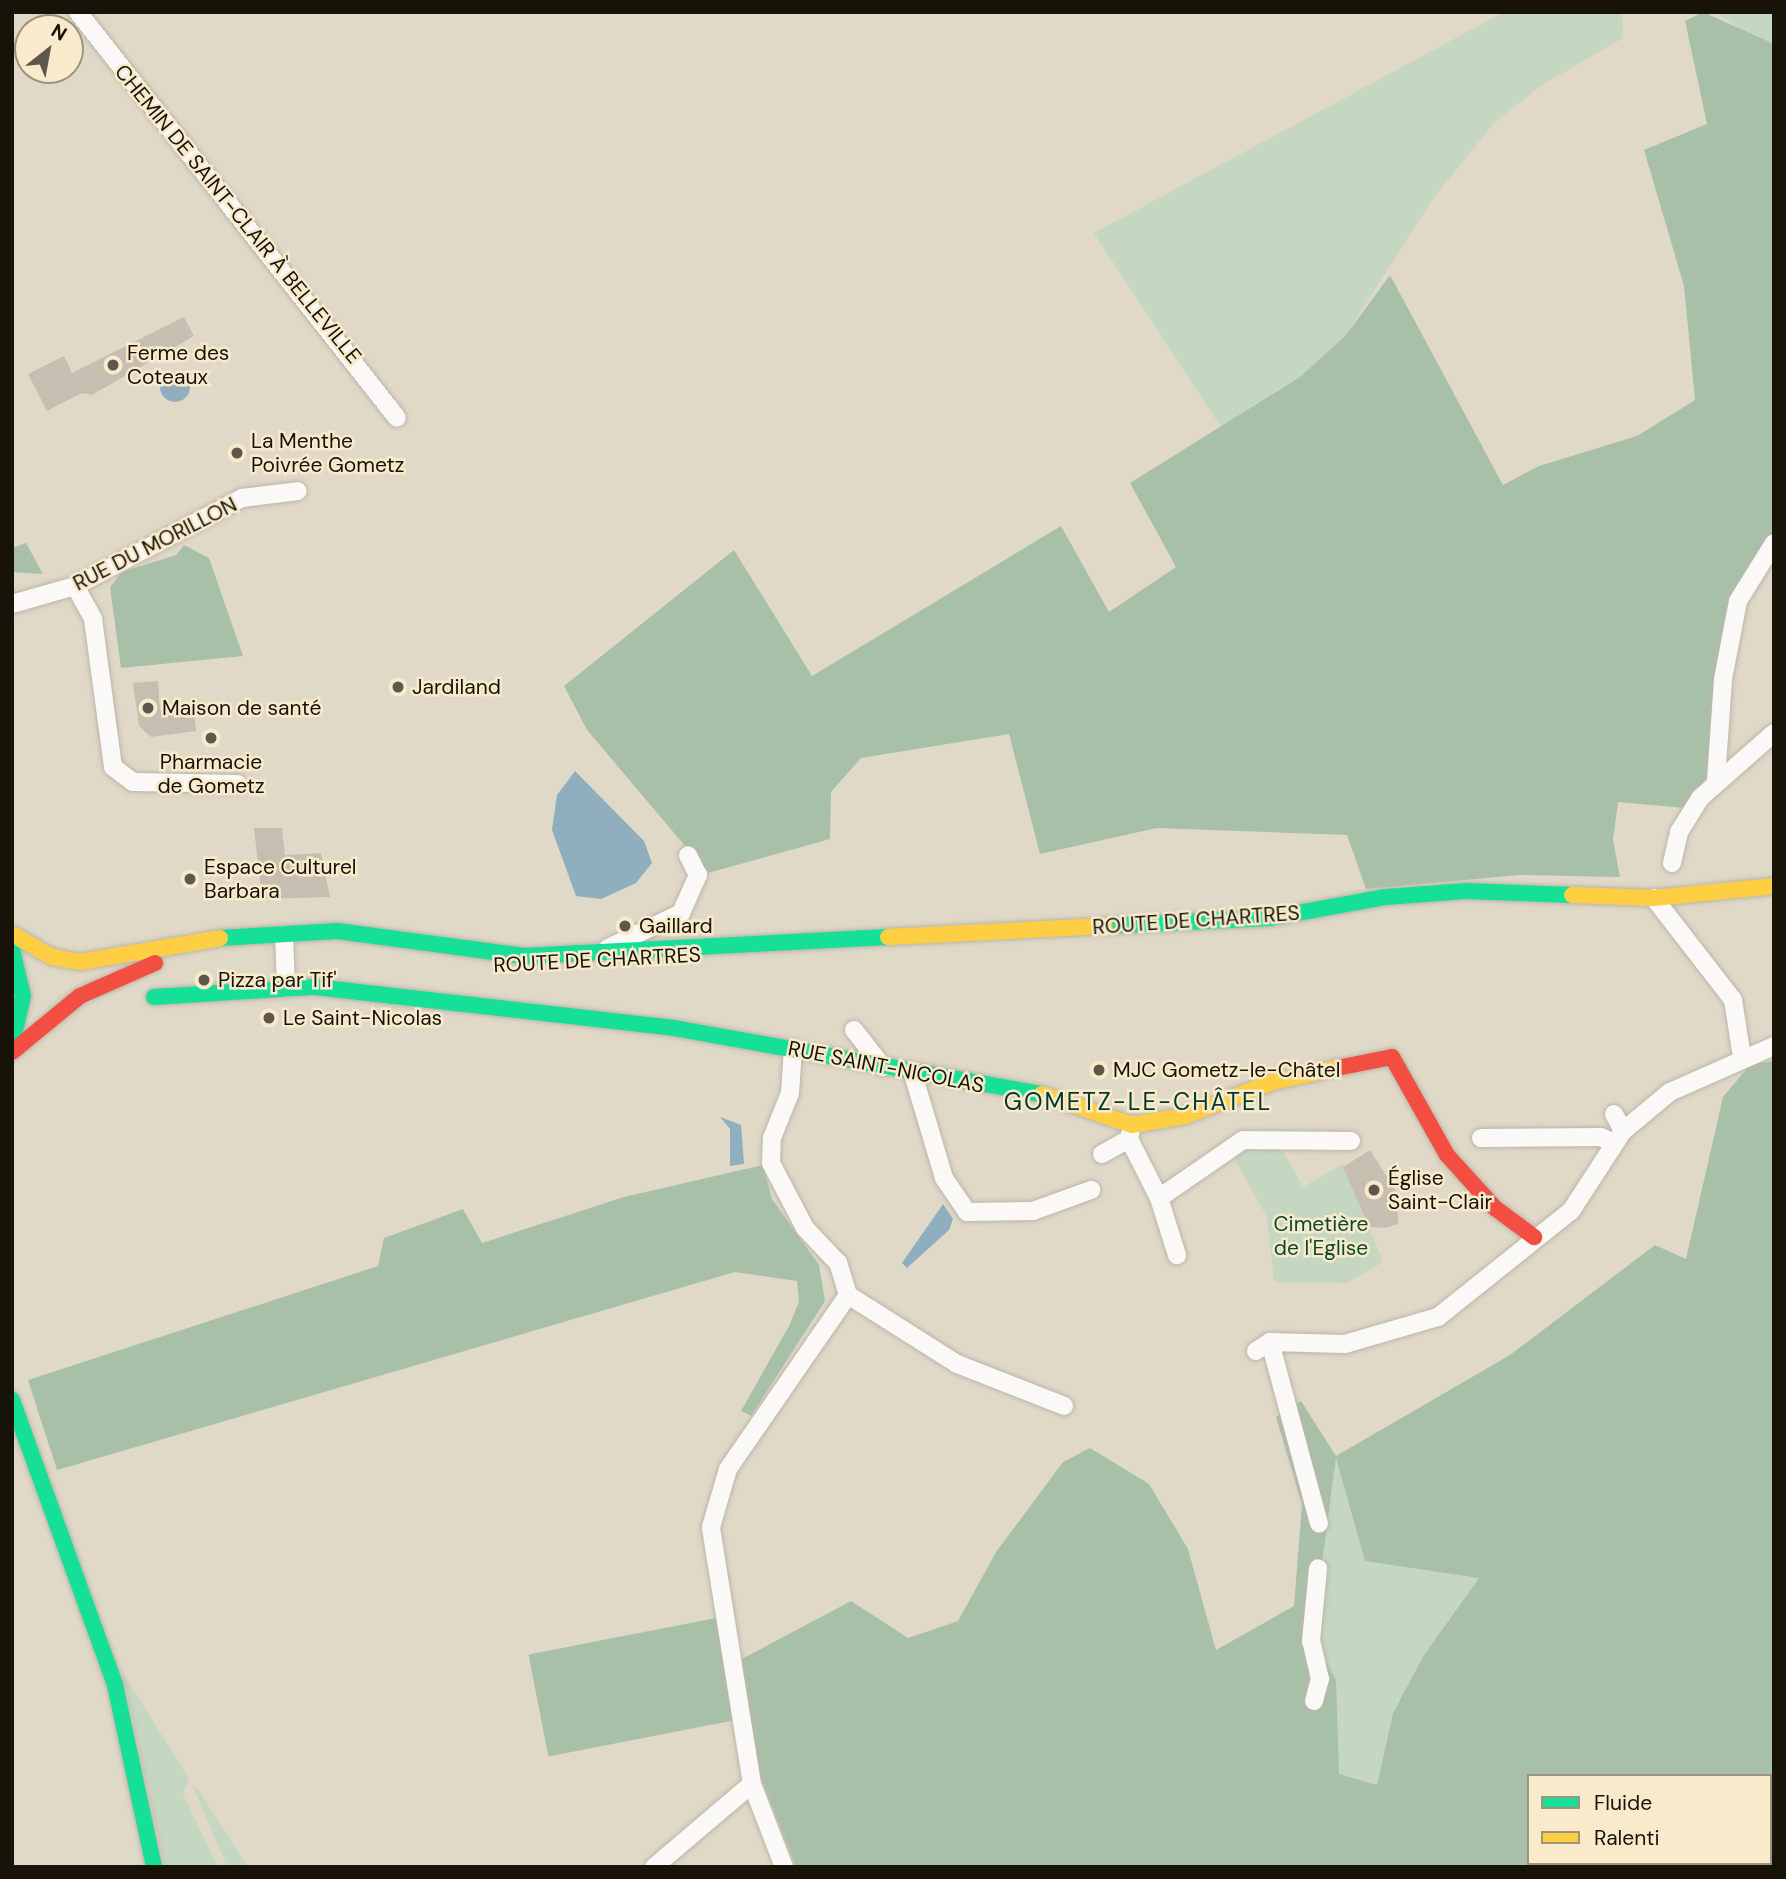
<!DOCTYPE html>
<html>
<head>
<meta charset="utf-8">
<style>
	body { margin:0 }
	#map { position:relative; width:1786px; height:1879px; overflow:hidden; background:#e0d9c8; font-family:"DM Sans",sans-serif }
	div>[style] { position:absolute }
	.green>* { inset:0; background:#c5d6c1 }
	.forest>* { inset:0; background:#a9c0a8; transform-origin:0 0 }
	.water>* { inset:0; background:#90afbe }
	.round { border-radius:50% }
	.building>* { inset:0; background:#c6beb1 }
	.roads { filter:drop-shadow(0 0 2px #bcb6a9) drop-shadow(0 0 2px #bcb6a9) }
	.street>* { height:18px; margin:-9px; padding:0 9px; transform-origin:9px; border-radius:9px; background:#faf9f7 }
	.fast>* { height:16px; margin:-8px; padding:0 8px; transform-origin:8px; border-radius:8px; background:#16e098 }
	.slow>* { height:16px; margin:-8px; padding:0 8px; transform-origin:8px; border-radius:8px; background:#ffcf43 }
	.jam>* { height:16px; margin:-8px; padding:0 8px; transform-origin:8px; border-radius:8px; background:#f24e42 }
	.dots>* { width:19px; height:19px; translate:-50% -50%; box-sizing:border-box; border:4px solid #f8eacb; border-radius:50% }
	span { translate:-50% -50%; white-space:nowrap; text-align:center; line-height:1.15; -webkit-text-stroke:5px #f8eacb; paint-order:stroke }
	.street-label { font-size:21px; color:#171308 }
	.poi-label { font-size:21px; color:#171308 }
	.left { translate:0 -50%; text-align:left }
	.park-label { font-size:21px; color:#0b482b }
	.quarter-label { font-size:24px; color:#003829; letter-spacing:2px }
	.frame { position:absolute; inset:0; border:14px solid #171308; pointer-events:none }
	.legend { position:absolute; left:1527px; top:1774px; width:245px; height:91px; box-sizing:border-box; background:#f8eacb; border:2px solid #9e947d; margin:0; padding:9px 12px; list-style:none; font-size:21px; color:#171308 }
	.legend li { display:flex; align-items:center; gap:14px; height:35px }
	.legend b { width:35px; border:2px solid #9e947d }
	.north { position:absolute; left:14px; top:14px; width:70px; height:70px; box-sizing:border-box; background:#f8eacb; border:2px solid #9e947d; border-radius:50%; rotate:31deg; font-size:19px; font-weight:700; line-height:28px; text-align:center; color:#171308 }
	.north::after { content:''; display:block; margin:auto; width:24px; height:32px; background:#5d584b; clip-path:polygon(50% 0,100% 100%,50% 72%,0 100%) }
</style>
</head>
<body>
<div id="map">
	<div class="green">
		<i style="clip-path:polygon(1504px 12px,1622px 12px,1623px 38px,1542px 85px,1494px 123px,1435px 196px,1346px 335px,1300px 377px,1221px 427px,1094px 233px)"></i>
		<i style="clip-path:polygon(1715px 12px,1774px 12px,1774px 44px,1748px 34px)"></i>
		<i style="clip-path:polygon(1255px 1143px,1279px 1144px,1303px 1187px,1343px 1164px,1383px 1262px,1347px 1283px,1274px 1282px,1267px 1217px,1230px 1151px)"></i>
		<i style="clip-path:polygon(1336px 1456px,1479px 1578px,1424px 1655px,1393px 1713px,1377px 1785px,1339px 1774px,1312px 1638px)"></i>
		<i style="clip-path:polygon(122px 1672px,189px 1778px,183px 1794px,218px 1867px,165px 1867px)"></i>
		<i style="clip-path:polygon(192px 1784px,198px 1790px,248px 1867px,227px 1867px)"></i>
		<i style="clip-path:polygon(1770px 1784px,1774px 1867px,1648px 1867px,1770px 1863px)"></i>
	</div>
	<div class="forest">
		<i style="clip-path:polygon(1703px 12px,1774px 44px,1774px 534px,1735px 599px,1714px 767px,1685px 808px,1618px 802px,1613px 840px,1620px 877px,1519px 875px,1366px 889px,1347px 835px,1157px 828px,1040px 854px,1009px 734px,861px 758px,831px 792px,830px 839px,708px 873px,587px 730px,564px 686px,734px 550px,812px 676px,1061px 526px,1109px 612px,1176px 567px,1130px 483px,1300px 377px,1346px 335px,1390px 275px,1503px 485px,1539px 466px,1637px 436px,1695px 400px,1684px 286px,1644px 150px,1707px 124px,1685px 21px)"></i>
		<i style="clip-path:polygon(26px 543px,43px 574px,12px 572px,12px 548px)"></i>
		<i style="clip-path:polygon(184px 545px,209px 558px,243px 656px,121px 668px,110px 587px,122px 572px,176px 555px)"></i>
		<i style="clip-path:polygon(evenodd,1774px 1061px,1774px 1785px,1770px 1776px,1529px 1776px,1529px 1863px,1648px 1867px,796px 1867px,761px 1779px,740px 1660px,851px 1601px,908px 1638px,958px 1621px,996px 1552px,1063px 1462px,1090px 1448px,1149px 1484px,1188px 1549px,1216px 1650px,1294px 1606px,1302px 1504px,1276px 1417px,1301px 1401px,1336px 1456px,1510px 1355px,1655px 1245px,1686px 1259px,1723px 1097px,1750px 1065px,1774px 1061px,1336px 1458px,1365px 1561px,1479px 1578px,1424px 1655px,1393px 1713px,1377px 1785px,1339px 1774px,1336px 1680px,1312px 1638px,1336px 1458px)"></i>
		<i style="clip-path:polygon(763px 1165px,772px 1199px,819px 1265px,825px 1301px,751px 1416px,741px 1411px,789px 1326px,799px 1302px,797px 1281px,735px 1272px,57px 1470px,28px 1380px,378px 1266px,384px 1238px,463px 1209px,482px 1243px,624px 1197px)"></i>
		<i style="left:716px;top:1618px;width:104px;height:191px;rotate:79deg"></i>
	</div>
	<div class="water">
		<i class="round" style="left:160px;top:372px;width:30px;height:30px"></i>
		<i style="clip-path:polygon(575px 771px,644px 841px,652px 863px,636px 883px,601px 899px,576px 896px,552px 830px,557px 795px)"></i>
		<i style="clip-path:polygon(720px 1117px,741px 1125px,744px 1164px,730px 1166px,730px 1129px)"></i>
		<i style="clip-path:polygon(943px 1204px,953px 1219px,949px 1230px,907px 1268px,902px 1263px)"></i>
	</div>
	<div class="building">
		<i style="clip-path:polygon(184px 317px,194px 336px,92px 395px,82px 393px,47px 411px,28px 374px,64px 356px,72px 373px)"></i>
		<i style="clip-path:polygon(158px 681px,160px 710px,193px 706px,196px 731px,151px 737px,139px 726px,133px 683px)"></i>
		<i style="clip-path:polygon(254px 828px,282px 828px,285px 855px,321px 853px,330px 897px,262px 899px)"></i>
		<i style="clip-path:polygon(1370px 1150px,1397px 1193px,1398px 1224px,1385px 1228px,1369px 1227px,1343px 1167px)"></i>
	</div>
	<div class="roads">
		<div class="street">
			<i style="left:78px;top:12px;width:516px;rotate:51.84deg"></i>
			<i style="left:75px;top:586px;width:38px;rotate:61deg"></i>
			<i style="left:93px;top:619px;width:149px;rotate:82.3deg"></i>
			<i style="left:113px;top:767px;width:25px;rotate:37deg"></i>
			<i style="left:133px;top:782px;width:105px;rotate:1.1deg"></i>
			<i style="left:12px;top:604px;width:66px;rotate:-15.9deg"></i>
			<i style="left:75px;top:586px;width:189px;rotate:-27.8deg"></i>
			<i style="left:242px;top:498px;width:56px;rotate:-7.1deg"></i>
			<i style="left:1716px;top:780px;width:101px;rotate:-86deg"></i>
			<i style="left:1723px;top:679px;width:79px;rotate:-79.1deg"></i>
			<i style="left:1738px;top:601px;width:68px;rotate:-58.2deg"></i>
			<i style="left:1672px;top:863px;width:32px;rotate:-77deg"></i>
			<i style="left:1679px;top:832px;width:40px;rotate:-58deg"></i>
			<i style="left:1700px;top:798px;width:98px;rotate:-41.3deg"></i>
			<i style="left:1654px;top:898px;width:129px;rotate:52.2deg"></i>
			<i style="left:1733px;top:1000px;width:58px;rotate:81deg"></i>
			<i style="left:284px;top:935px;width:53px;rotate:87.8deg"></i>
			<i style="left:608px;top:948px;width:81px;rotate:-25.6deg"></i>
			<i style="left:681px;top:913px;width:42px;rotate:-65.9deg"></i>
			<i style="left:698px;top:875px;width:22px;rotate:-117deg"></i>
			<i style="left:854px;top:1030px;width:47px;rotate:51.9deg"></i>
			<i style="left:913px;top:1074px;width:109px;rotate:73.4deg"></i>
			<i style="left:944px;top:1178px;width:41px;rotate:55.9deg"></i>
			<i style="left:967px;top:1212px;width:66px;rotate:-0.9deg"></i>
			<i style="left:1033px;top:1211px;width:62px;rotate:-19.9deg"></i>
			<i style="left:1614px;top:1114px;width:19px;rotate:62deg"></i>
			<i style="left:1132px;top:1125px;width:14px;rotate:102deg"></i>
			<i style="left:1129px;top:1139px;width:66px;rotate:63deg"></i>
			<i style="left:1159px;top:1198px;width:60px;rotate:72.5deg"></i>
			<i style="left:1481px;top:1138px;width:120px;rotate:-0.5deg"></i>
			<i style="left:1601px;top:1137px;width:14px;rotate:25deg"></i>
			<i style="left:1102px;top:1154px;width:31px;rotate:-29deg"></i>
			<i style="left:1159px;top:1198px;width:102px;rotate:-34.6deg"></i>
			<i style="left:1243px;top:1140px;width:108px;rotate:0.5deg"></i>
			<i style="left:848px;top:1295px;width:129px;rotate:32.3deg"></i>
			<i style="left:957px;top:1364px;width:115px;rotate:21.4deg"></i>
			<i style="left:1270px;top:1342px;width:188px;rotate:74.9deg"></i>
			<i style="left:1256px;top:1351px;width:17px;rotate:-33deg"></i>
			<i style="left:1270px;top:1342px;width:75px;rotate:1.5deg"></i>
			<i style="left:1345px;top:1344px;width:97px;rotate:-16.2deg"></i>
			<i style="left:1438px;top:1317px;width:170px;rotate:-38.6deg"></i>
			<i style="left:1571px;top:1211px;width:95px;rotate:-57deg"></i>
			<i style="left:1623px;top:1131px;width:61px;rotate:-39.7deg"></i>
			<i style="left:1670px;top:1092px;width:114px;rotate:-23.9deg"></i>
			<i style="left:1314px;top:1701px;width:23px;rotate:-75deg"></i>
			<i style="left:1320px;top:1679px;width:39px;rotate:-103deg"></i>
			<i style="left:1311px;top:1641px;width:73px;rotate:-84.5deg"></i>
			<i style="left:654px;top:1867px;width:128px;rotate:-40.3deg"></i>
			<i style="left:784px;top:1867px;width:89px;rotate:-111.1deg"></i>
			<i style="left:752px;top:1784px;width:260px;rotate:-99.1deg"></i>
			<i style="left:711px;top:1527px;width:60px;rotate:-73.7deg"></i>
			<i style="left:728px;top:1469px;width:211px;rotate:-55.4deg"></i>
			<i style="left:848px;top:1295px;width:34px;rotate:-107deg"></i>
			<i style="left:838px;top:1263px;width:48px;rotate:-133.3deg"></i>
			<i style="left:805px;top:1228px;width:73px;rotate:-117.6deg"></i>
			<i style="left:771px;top:1163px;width:25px;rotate:-88deg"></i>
			<i style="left:772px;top:1138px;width:48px;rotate:-68.2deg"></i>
			<i style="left:790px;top:1093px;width:44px;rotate:-86.1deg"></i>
		</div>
		<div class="fast">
			<i style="left:1105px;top:926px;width:165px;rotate:-2.8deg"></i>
			<i style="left:1270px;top:918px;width:118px;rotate:-10.3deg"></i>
			<i style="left:1386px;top:897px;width:80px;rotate:-4.3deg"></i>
			<i style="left:1466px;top:891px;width:106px;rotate:2.2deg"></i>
			<i style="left:220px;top:938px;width:117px;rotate:-3.4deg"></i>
			<i style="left:337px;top:931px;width:189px;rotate:7.6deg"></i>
			<i style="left:524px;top:956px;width:364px;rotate:-3deg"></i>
			<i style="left:12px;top:949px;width:48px;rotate:76.8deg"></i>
			<i style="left:23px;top:996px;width:49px;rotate:102.9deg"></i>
			<i style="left:154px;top:997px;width:161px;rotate:-3.6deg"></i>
			<i style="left:315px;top:987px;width:361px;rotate:6.5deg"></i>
			<i style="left:674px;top:1028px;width:374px;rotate:10.2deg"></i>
			<i style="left:12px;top:1400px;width:303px;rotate:70.1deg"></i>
			<i style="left:115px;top:1685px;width:186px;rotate:77.9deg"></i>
		</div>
		<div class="slow">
			<i style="left:1572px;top:895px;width:82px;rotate:2.1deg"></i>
			<i style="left:1654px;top:898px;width:121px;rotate:-5.7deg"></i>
			<i style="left:12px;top:934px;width:46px;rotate:29.9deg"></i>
			<i style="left:52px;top:957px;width:28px;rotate:10deg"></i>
			<i style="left:80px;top:962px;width:142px;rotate:-9.7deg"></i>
			<i style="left:888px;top:937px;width:217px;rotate:-2.9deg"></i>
			<i style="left:1042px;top:1094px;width:95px;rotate:19deg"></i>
			<i style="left:1132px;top:1125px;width:54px;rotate:-9.6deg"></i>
			<i style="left:1185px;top:1116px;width:93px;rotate:-21.3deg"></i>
			<i style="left:1272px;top:1082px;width:72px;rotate:-12.1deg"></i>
		</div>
		<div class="jam">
			<i style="left:12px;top:1052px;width:88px;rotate:-39.5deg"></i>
			<i style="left:80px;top:996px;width:82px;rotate:-23.7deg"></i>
			<i style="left:1342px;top:1067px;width:51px;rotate:-11.3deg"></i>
			<i style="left:1392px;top:1057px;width:112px;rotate:60.7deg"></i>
			<i style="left:1447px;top:1155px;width:72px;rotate:47.8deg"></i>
			<i style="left:1495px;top:1208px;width:49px;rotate:36.6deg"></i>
		</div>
	</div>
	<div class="dots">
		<i style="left:113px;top:365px;background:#5d584b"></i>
		<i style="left:237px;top:453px;background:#5d584b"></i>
		<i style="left:398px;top:687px;background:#5d584b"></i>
		<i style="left:148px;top:708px;background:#5d584b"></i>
		<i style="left:211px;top:738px;background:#5d584b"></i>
		<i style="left:190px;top:879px;background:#5d584b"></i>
		<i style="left:625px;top:926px;background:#5d584b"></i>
		<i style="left:204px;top:980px;background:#5d584b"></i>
		<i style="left:269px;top:1018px;background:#5d584b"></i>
		<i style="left:1099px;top:1070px;background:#5d584b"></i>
		<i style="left:1374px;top:1190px;background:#5d584b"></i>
	</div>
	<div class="street-label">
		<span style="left:238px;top:214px;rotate:51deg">CHEMIN DE SAINT-CLAIR À BELLEVILLE</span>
		<span style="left:155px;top:544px;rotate:-27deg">RUE DU MORILLON</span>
		<span style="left:1196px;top:920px;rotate:-4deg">ROUTE DE CHARTRES</span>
		<span style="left:597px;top:960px;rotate:-3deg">ROUTE DE CHARTRES</span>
		<span style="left:886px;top:1067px;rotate:11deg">RUE SAINT-NICOLAS</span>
	</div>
	<div class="poi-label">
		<span class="left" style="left:127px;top:365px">Ferme des<br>Coteaux</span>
		<span class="left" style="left:251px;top:453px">La Menthe<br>Poivrée Gometz</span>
		<span class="left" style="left:412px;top:687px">Jardiland</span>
		<span class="left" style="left:162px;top:708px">Maison de santé</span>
		<span style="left:211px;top:774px">Pharmacie<br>de Gometz</span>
		<span class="left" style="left:204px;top:879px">Espace Culturel<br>Barbara</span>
		<span class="left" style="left:639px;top:926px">Gaillard</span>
		<span class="left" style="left:218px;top:980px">Pizza par Tif'</span>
		<span class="left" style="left:283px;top:1018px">Le Saint-Nicolas</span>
		<span class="left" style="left:1113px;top:1070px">MJC Gometz-le-Châtel</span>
		<span class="left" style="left:1388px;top:1190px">Église<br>Saint-Clair</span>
	</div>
	<div class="park-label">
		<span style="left:1321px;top:1236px">Cimetière<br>de l'Eglise</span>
	</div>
	<div class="quarter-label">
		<span style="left:1138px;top:1102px">GOMETZ-LE-CHÂTEL</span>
	</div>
	<div class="frame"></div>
	<ul class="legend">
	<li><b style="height:9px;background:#16e098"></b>Fluide</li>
	<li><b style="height:9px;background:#ffcf43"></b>Ralenti</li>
	</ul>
	<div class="north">N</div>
</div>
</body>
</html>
